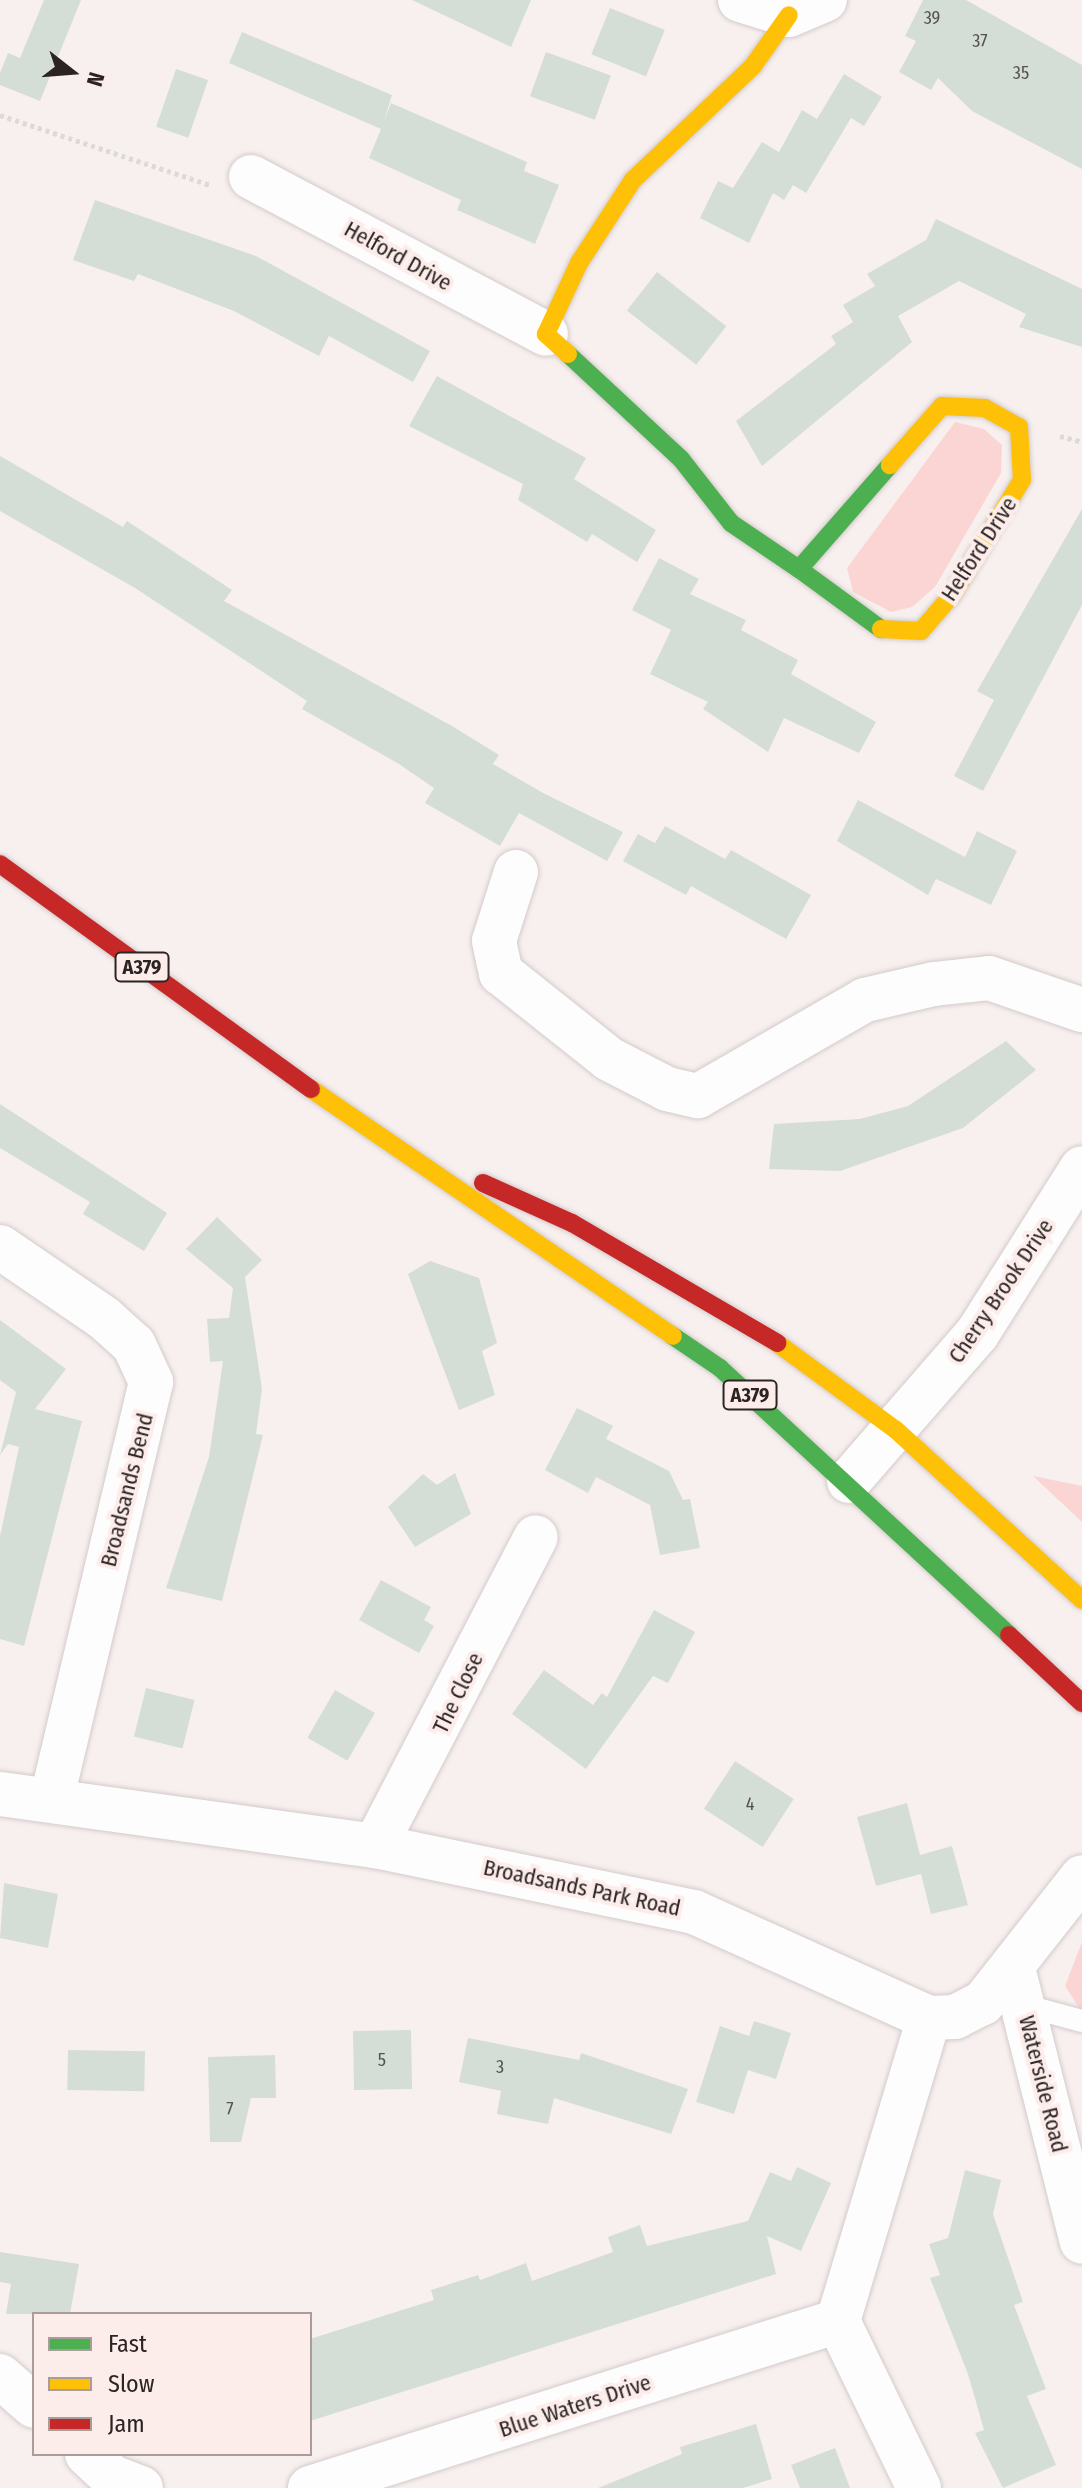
<!DOCTYPE html>
<html>
<head>
<meta charset="utf-8">
<style>
	body { margin:0 }
	#map { position:relative; width:1082px; height:2488px; overflow:hidden; background:#f8f0ef; font-family:"Fira Sans Condensed",sans-serif }
	div>[style] { position:absolute }
	.green>* { inset:0; background:#fad5d3 }
	.building>* { inset:0; background:#d4ded6; transform-origin:0 0 }
	.path>* { height:5px; margin-top:-2.5px; transform-origin:0; background:repeating-linear-gradient(90deg,#dbd9d9 0 4px,transparent 0 8px) }
	.roads { filter:drop-shadow(0 0 2px #d3cbcb) drop-shadow(0 0 2px #d3cbcb) }
	.lane>* { height:22px; margin:-11px; padding:0 11px; transform-origin:11px; border-radius:11px; background:#fefdfd }
	.street>* { height:44px; margin:-22px; padding:0 22px; transform-origin:22px; border-radius:22px; background:#fefdfd }
	.fast>* { height:18px; margin:-9px; padding:0 9px; transform-origin:9px; border-radius:9px; background:#4caf50 }
	.slow>* { height:18px; margin:-9px; padding:0 9px; transform-origin:9px; border-radius:9px; background:#ffc107 }
	.jam>* { height:18px; margin:-9px; padding:0 9px; transform-origin:9px; border-radius:9px; background:#c62828 }
	span { translate:-50% -50%; white-space:nowrap; text-align:center; line-height:1.15; -webkit-text-stroke:8px #fcedeb; paint-order:stroke }
	.number-label { font-size:18px; color:#555250 }
	.number-label span { -webkit-text-stroke-width:0 }
	.shield-label span { padding:2px 6px; background:#fcedeb; border:2px solid; border-radius:6px; -webkit-text-stroke-width:0 }
	.shield-label { font-size:20px; color:#2b2423; font-weight:700 }
	.street-label { font-size:22px; color:#2b2423 }
	.legend { position:absolute; left:32px; top:2312px; width:280px; height:144px; box-sizing:border-box; background:#fcedeb; border:2px solid #a89d9b; margin:0; padding:10px 14px; list-style:none; font-size:24px; color:#2b2423 }
	.legend li { display:flex; align-items:center; gap:16px; height:40px }
	.legend b { width:40px; border:2px solid #a89d9b }
	.north { position:absolute; left:32px; top:32px; width:80px; height:80px; -webkit-text-stroke:6px #fcedeb; paint-order:stroke; rotate:107deg; font-size:22px; font-weight:700; line-height:32px; text-align:center; color:#2b2423 }
	.north::after { content:''; display:block; margin:auto; width:28px; height:36px; background:#2b2423; clip-path:polygon(50% 0,100% 100%,50% 72%,0 100%) }
</style>
</head>
<body>
<div id="map">
	<div class="green">
		<i style="clip-path:polygon(955px 422px,984px 429px,1002px 445px,1001px 473px,935px 587px,912px 607px,891px 612px,853px 592px,847px 568px)"></i>
		<i style="clip-path:polygon(1033px 1476px,1082px 1486px,1082px 1522px)"></i>
		<i style="clip-path:polygon(1082px 1942px,1082px 2012px,1065px 1986px)"></i>
	</div>
	<div class="building">
		<i style="clip-path:polygon(44px 0,81px 0,40px 101px,0 85px,0 73px,8px 53px,20px 58px)"></i>
		<i style="clip-path:polygon(412px 0,531px 0,511px 47px)"></i>
		<i style="clip-path:polygon(923px 0,966px 0,1082px 65px,1082px 169px,972px 111px,938px 78px,931px 90px,899px 72px,916px 41px,905px 36px)"></i>
		<i style="left:610px;top:8px;width:59px;height:50px;rotate:22deg"></i>
		<i style="clip-path:polygon(242px 32px,392px 95px,384px 121px,391px 103px,527px 162px,524px 171px,559px 185px,535px 244px,457px 210px,461px 200px,369px 158px,381px 129px,229px 63px)"></i>
		<i style="left:546px;top:52px;width:69px;height:47px;rotate:20deg"></i>
		<i style="left:176px;top:69px;width:34px;height:61px;rotate:19deg"></i>
		<i style="clip-path:polygon(844px 74px,882px 97px,864px 126px,851px 118px,806px 193px,793px 185px,784px 200px,773px 193px,749px 243px,700px 218px,718px 181px,733px 188px,762px 142px,779px 152px,802px 110px,817px 119px)"></i>
		<i style="clip-path:polygon(95px 200px,256px 256px,430px 351px,413px 382px,329px 336px,319px 356px,234px 311px,138px 274px,134px 281px,73px 260px)"></i>
		<i style="clip-path:polygon(936px 219px,1082px 289px,1082px 347px,1019px 327px,1026px 314px,959px 281px,898px 316px,912px 342px,762px 466px,736px 421px,836px 344px,831px 336px,853px 322px,843px 305px,875px 286px,867px 274px,926px 240px)"></i>
		<i style="left:657px;top:272px;width:88px;height:49px;rotate:38deg"></i>
		<i style="clip-path:polygon(437px 376px,586px 458px,574px 479px,656px 530px,637px 562px,592px 534px,587px 542px,518px 500px,523px 484px,409px 426px)"></i>
		<i style="clip-path:polygon(0 456px,123px 527px,127px 521px,232px 590px,224px 601px,452px 726px,499px 755px,493px 764px,545px 794px,623px 832px,607px 861px,519px 813px,500px 846px,425px 803px,434px 788px,399px 764px,302px 709px,307px 701px,135px 588px,0 511px)"></i>
		<i style="clip-path:polygon(1082px 509px,1082px 605px,983px 791px,954px 776px,994px 700px,977px 691px)"></i>
		<i style="clip-path:polygon(659px 558px,699px 579px,690px 594px,746px 620px,741px 630px,798px 660px,791px 674px,876px 722px,859px 753px,784px 718px,768px 752px,703px 709px,708px 702px,650px 674px,671px 630px,632px 610px)"></i>
		<i style="clip-path:polygon(858px 800px,965px 857px,977px 831px,1017px 851px,991px 905px,936px 879px,928px 895px,837px 841px)"></i>
		<i style="clip-path:polygon(665px 826px,725px 859px,731px 850px,811px 895px,786px 939px,691px 886px,686px 895px,623px 861px,638px 834px,655px 843px)"></i>
		<i style="clip-path:polygon(1006px 1041px,1036px 1070px,963px 1128px,840px 1171px,769px 1169px,774px 1124px,860px 1119px,908px 1106px)"></i>
		<i style="clip-path:polygon(0 1104px,167px 1213px,144px 1251px,83px 1214px,90px 1202px,0 1148px)"></i>
		<i style="clip-path:polygon(217px 1217px,262px 1260px,245px 1277px,262px 1389px,256px 1434px,263px 1435px,222px 1601px,166px 1588px,209px 1457px,223px 1361px,210px 1362px,207px 1319px,229px 1318px,233px 1288px,186px 1249px)"></i>
		<i style="clip-path:polygon(430px 1261px,479px 1278px,497px 1343px,482px 1351px,495px 1395px,459px 1410px,408px 1274px)"></i>
		<i style="clip-path:polygon(0 1320px,66px 1369px,35px 1409px,82px 1421px,24px 1646px,0 1639px,0 1536px,19px 1447px,8px 1444px,0 1455px,16px 1392px,0 1380px)"></i>
		<i style="clip-path:polygon(577px 1408px,613px 1426px,606px 1439px,669px 1471px,683px 1500px,690px 1499px,700px 1548px,660px 1555px,650px 1505px,596px 1477px,588px 1493px,545px 1470px)"></i>
		<i style="clip-path:polygon(455px 1473px,471px 1514px,415px 1547px,388px 1507px,423px 1474px,437px 1485px)"></i>
		<i style="clip-path:polygon(381px 1580px,431px 1607px,424px 1620px,434px 1626px,419px 1653px,359px 1620px)"></i>
		<i style="clip-path:polygon(654px 1610px,695px 1632px,668px 1683px,653px 1676px,586px 1769px,512px 1714px,544px 1670px,593px 1705px,602px 1693px,607px 1697px)"></i>
		<i style="left:146px;top:1688px;width:50px;height:50px;rotate:14deg"></i>
		<i style="left:335px;top:1690px;width:46px;height:55px;rotate:30deg"></i>
		<i style="left:735px;top:1761px;width:70px;height:57px;rotate:33deg"></i>
		<i style="clip-path:polygon(907px 1803px,920px 1855px,952px 1846px,968px 1905px,931px 1914px,921px 1874px,876px 1886px,857px 1817px)"></i>
		<i style="clip-path:polygon(4px 1883px,58px 1894px,48px 1948px,0 1938px)"></i>
		<i style="clip-path:polygon(754px 2021px,791px 2033px,776px 2079px,748px 2070px,734px 2114px,696px 2102px,720px 2026px,749px 2036px)"></i>
		<i style="left:411px;top:2030px;width:59px;height:58px;rotate:89deg"></i>
		<i style="clip-path:polygon(468px 2038px,579px 2060px,581px 2053px,688px 2089px,671px 2134px,554px 2098px,548px 2124px,497px 2114px,501px 2091px,459px 2082px)"></i>
		<i style="left:68px;top:2050px;width:77px;height:40px;rotate:1deg"></i>
		<i style="clip-path:polygon(275px 2055px,276px 2098px,251px 2098px,241px 2142px,210px 2142px,208px 2057px)"></i>
		<i style="clip-path:polygon(797px 2167px,831px 2183px,801px 2251px,767px 2236px,776px 2274px,310px 2421px,310px 2339px,434px 2300px,431px 2290px,478px 2275px,480px 2280px,526px 2263px,532px 2281px,613px 2252px,608px 2237px,640px 2225px,647px 2246px,748px 2221px,770px 2172px,791px 2181px)"></i>
		<i style="clip-path:polygon(965px 2170px,1001px 2180px,993px 2214px,1023px 2302px,1014px 2305px,1046px 2389px,1027px 2396px,1056px 2465px,1003px 2488px,975px 2433px,984px 2430px,968px 2374px,930px 2278px,940px 2275px,929px 2244px,948px 2238px)"></i>
		<i style="clip-path:polygon(0 2252px,79px 2264px,70px 2314px,6px 2314px,11px 2284px,0 2282px)"></i>
		<i style="clip-path:polygon(756px 2424px,772px 2479px,743px 2488px,598px 2488px,682px 2454px,680px 2447px)"></i>
		<i style="clip-path:polygon(835px 2448px,850px 2488px,800px 2488px,791px 2465px)"></i>
	</div>
	<div class="path">
		<i style="left:0;top:115px;width:222px;rotate:18.4deg"></i>
		<i style="left:1060px;top:436px;width:23px;rotate:15deg"></i>
	</div>
	<div class="roads">
		<div class="lane">
			<i style="left:1023px;top:2005px;width:61px;rotate:15.2deg"></i>
		</div>
		<div class="street">
			<i style="left:740px;top:0;width:51px;rotate:17deg"></i>
			<i style="left:789px;top:15px;width:39px;rotate:-23deg"></i>
			<i style="left:251px;top:177px;width:334px;rotate:28deg"></i>
			<i style="left:516px;top:872px;width:72px;rotate:107.7deg"></i>
			<i style="left:494px;top:941px;width:33px;rotate:78deg"></i>
			<i style="left:501px;top:973px;width:138px;rotate:38.5deg"></i>
			<i style="left:609px;top:1059px;width:65px;rotate:27.3deg"></i>
			<i style="left:667px;top:1089px;width:32px;rotate:13deg"></i>
			<i style="left:698px;top:1096px;width:193px;rotate:-29.9deg"></i>
			<i style="left:865px;top:1000px;width:71px;rotate:-13.1deg"></i>
			<i style="left:934px;top:984px;width:55px;rotate:-6.2deg"></i>
			<i style="left:989px;top:978px;width:98px;rotate:19deg"></i>
			<i style="left:0;top:1247px;width:126px;rotate:34.3deg"></i>
			<i style="left:104px;top:1318px;width:40px;rotate:42deg"></i>
			<i style="left:134px;top:1345px;width:41px;rotate:65.3deg"></i>
			<i style="left:151px;top:1382px;width:428px;rotate:103.4deg"></i>
			<i style="left:849px;top:1481px;width:195px;rotate:-49deg"></i>
			<i style="left:977px;top:1334px;width:196px;rotate:-57.7deg"></i>
			<i style="left:0;top:1794px;width:379px;rotate:7.9deg"></i>
			<i style="left:375px;top:1846px;width:326px;rotate:11.7deg"></i>
			<i style="left:694px;top:1912px;width:258px;rotate:24.3deg"></i>
			<i style="left:929px;top:2018px;width:26px;rotate:-2deg"></i>
			<i style="left:955px;top:2017px;width:31px;rotate:-27deg"></i>
			<i style="left:983px;top:2003px;width:160px;rotate:-51.8deg"></i>
			<i style="left:375px;top:1846px;width:348px;rotate:-62.5deg"></i>
			<i style="left:1014px;top:1972px;width:278px;rotate:75.9deg"></i>
			<i style="left:0;top:2376px;width:45px;rotate:41.4deg"></i>
			<i style="left:87px;top:2454px;width:34px;rotate:43deg"></i>
			<i style="left:112px;top:2477px;width:31px;rotate:21deg"></i>
			<i style="left:310px;top:2488px;width:554px;rotate:-17.55deg"></i>
			<i style="left:919px;top:2488px;width:186px;rotate:-115.9deg"></i>
			<i style="left:838px;top:2321px;width:316px;rotate:-73.3deg"></i>
		</div>
		<div class="fast">
			<i style="left:568px;top:354px;width:154px;rotate:42.9deg"></i>
			<i style="left:681px;top:459px;width:81px;rotate:52deg"></i>
			<i style="left:731px;top:523px;width:82px;rotate:34.1deg"></i>
			<i style="left:799px;top:569px;width:138px;rotate:-48.8deg"></i>
			<i style="left:799px;top:569px;width:102px;rotate:36.2deg"></i>
			<i style="left:673px;top:1336px;width:57px;rotate:34.2deg"></i>
			<i style="left:720px;top:1368px;width:393px;rotate:42.7deg"></i>
		</div>
		<div class="slow">
			<i style="left:568px;top:354px;width:30px;rotate:-138deg"></i>
			<i style="left:546px;top:334px;width:78px;rotate:-65.1deg"></i>
			<i style="left:579px;top:263px;width:99px;rotate:-57deg"></i>
			<i style="left:633px;top:180px;width:166px;rotate:-43.5deg"></i>
			<i style="left:753px;top:66px;width:62px;rotate:-54.8deg"></i>
			<i style="left:881px;top:629px;width:40px;rotate:2.9deg"></i>
			<i style="left:921px;top:631px;width:48px;rotate:-49.3deg"></i>
			<i style="left:952px;top:595px;width:135px;rotate:-58.7deg"></i>
			<i style="left:1022px;top:480px;width:53px;rotate:-93.2deg"></i>
			<i style="left:1019px;top:427px;width:39px;rotate:-151deg"></i>
			<i style="left:985px;top:408px;width:43px;rotate:-177.3deg"></i>
			<i style="left:942px;top:406px;width:79px;rotate:131.4deg"></i>
			<i style="left:311px;top:1089px;width:438px;rotate:34.3deg"></i>
			<i style="left:777px;top:1343px;width:147px;rotate:36.2deg"></i>
			<i style="left:896px;top:1430px;width:252px;rotate:42.4deg"></i>
		</div>
		<div class="jam">
			<i style="left:0;top:864px;width:384px;rotate:35.9deg"></i>
			<i style="left:483px;top:1183px;width:98px;rotate:24.2deg"></i>
			<i style="left:572px;top:1223px;width:238px;rotate:30.3deg"></i>
			<i style="left:1009px;top:1635px;width:100px;rotate:43deg"></i>
		</div>
	</div>
	<div class="number-label">
		<span style="left:932px;top:18px">39</span>
		<span style="left:980px;top:41px">37</span>
		<span style="left:1021px;top:73px">35</span>
		<span style="left:750px;top:1804px">4</span>
		<span style="left:382px;top:2060px">5</span>
		<span style="left:500px;top:2067px">3</span>
		<span style="left:230px;top:2109px">7</span>
	</div>
	<div class="shield-label">
		<span style="left:142px;top:967px">A379</span>
		<span style="left:750px;top:1395px">A379</span>
	</div>
	<div class="street-label">
		<span style="left:398px;top:256px;rotate:29deg">Helford Drive</span>
		<span style="left:979px;top:549px;rotate:-57deg">Helford Drive</span>
		<span style="left:1001px;top:1291px;rotate:-56deg">Cherry Brook Drive</span>
		<span style="left:127px;top:1490px;rotate:-76deg">Broadsands Bend</span>
		<span style="left:458px;top:1693px;rotate:-64deg">The Close</span>
		<span style="left:582px;top:1888px;rotate:12deg">Broadsands Park Road</span>
		<span style="left:1043px;top:2084px;rotate:76deg">Waterside Road</span>
		<span style="left:575px;top:2406px;rotate:-18deg">Blue Waters Drive</span>
	</div>
	<ul class="legend">
	<li><b style="height:10px;background:#4caf50"></b>Fast</li>
	<li><b style="height:10px;background:#ffc107"></b>Slow</li>
	<li><b style="height:10px;background:#c62828"></b>Jam</li>
	</ul>
	<div class="north">N</div>
</div>
</body>
</html>
